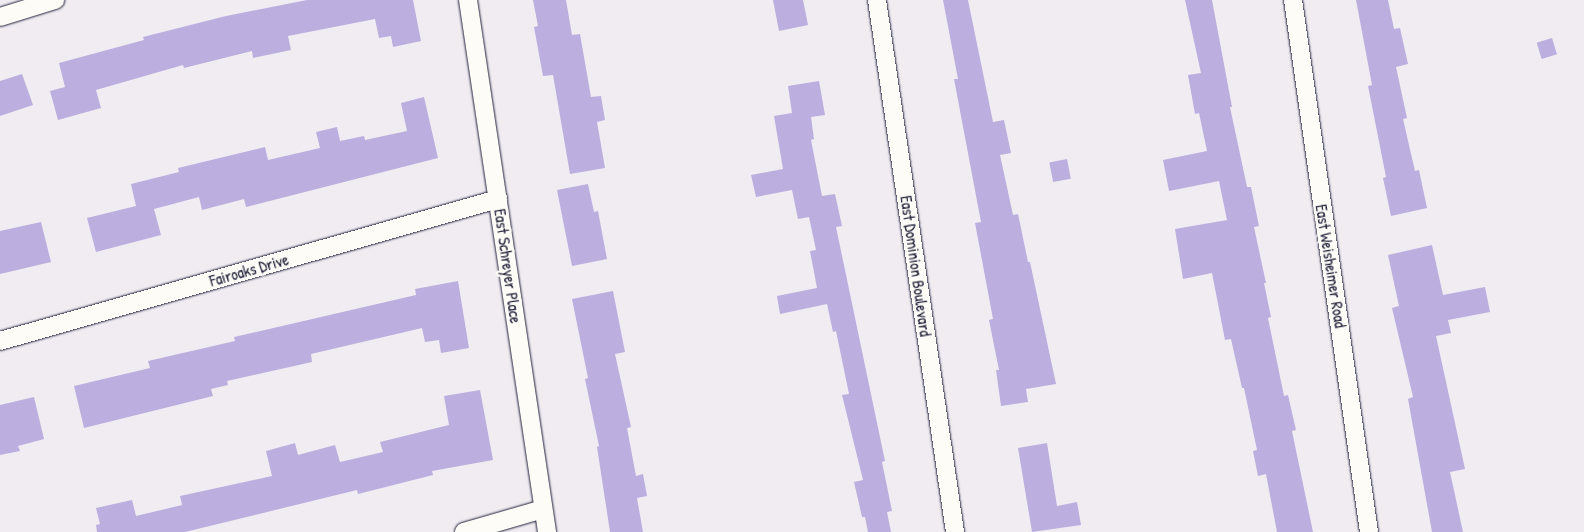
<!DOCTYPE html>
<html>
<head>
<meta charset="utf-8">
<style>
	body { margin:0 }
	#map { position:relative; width:1584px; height:532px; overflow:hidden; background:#f0ecf2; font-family:"Patrick Hand",sans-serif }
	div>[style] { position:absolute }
	.building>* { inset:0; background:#bcaede; transform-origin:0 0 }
	.roads { filter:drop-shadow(0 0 1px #22223b) drop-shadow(0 0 1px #22223b) }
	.street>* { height:18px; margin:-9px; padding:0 9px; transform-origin:9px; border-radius:9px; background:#fdfcf7 }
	span { translate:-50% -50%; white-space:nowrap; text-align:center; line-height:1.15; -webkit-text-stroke:5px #fdfcf7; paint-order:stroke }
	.street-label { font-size:16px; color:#22223b }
</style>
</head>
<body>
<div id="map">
	<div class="building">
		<i style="clip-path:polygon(307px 0,413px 0,421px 41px,393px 47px,391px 36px,379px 38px,375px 19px,288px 36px,291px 50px,253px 58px,252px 51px,184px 68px,183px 65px,96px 90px,101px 108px,58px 120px,50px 91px,65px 87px,59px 63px,144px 40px,143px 37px,226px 16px)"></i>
		<i style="clip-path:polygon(533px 0,566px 0,572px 35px,580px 34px,591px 97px,601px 96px,605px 120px,597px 122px,605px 168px,570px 174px,553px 75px,543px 76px,534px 27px,538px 26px)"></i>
		<i style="clip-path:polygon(773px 0,803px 0,808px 25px,779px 31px)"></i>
		<i style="clip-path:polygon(943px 0,968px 0,993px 122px,1004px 120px,1011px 153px,1000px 155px,1013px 215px,1018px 214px,1028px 262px,1030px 262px,1056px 384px,1026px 389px,1028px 402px,1001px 406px,996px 370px,999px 370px,989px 320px,993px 319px,975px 223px,981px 222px,954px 79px,958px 79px)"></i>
		<i style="clip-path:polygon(1185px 0,1212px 0,1232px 107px,1230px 107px,1247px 187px,1251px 187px,1259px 226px,1254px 227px,1266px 283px,1264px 283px,1271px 317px,1268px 318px,1284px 396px,1288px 395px,1296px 430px,1292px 431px,1313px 532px,1277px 532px,1266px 474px,1258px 476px,1253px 451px,1257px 450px,1244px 388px,1242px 388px,1231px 339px,1225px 340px,1212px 273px,1183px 279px,1175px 229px,1227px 220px,1219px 181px,1169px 191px,1163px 160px,1207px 151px,1199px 113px,1195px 114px,1188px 75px,1201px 73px)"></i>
		<i style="clip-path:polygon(1356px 0,1388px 0,1394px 29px,1400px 28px,1408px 64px,1396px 67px,1407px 118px,1403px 119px,1415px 171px,1419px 170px,1427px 208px,1391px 216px,1383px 178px,1386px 177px,1368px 86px,1372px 85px)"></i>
		<i style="left:1552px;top:38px;width:17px;height:16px;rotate:73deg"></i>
		<i style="clip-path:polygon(22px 74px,33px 105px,0 116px,0 81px)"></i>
		<i style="clip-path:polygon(819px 81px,825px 115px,811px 117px,814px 139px,811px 140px,822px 196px,835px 194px,842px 226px,836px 227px,885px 461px,882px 462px,892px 511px,887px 512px,891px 532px,868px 532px,865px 517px,862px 517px,854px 482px,863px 480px,842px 395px,849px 394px,836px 331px,833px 332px,827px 304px,780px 314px,777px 296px,817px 288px,810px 251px,816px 250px,809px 217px,798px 219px,792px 190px,756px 197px,751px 175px,783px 169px,774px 116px,792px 113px,788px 86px)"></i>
		<i style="clip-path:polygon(424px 97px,438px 158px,246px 207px,244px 199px,202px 210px,199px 197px,154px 209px,161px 235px,96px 252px,87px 218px,136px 206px,131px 184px,179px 172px,178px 168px,265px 147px,268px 160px,320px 148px,316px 132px,337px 127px,340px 141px,364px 136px,365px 140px,407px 131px,401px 103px)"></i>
		<i style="left:1067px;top:159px;width:20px;height:18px;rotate:79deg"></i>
		<i style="clip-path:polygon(588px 184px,594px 212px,598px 211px,607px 259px,572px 266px,557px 190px)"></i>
		<i style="clip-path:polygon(41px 222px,51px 262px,0 274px,0 231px)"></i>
		<i style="clip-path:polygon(1432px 245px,1443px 295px,1485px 287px,1490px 312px,1448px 320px,1451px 333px,1436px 336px,1465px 469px,1450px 472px,1463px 532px,1432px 532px,1408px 399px,1413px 397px,1392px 308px,1399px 306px,1388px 255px)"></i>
		<i style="clip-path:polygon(458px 281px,469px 348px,441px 353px,439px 340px,425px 342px,422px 328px,311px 354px,312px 362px,227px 381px,228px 385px,211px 389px,213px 396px,84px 428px,74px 386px,150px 368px,148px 361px,235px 341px,234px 337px,416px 295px,415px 289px)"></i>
		<i style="clip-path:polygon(613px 291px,625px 352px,615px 354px,631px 427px,627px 428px,636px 476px,643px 474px,647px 496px,637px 498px,643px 532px,610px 532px,597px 447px,599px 446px,585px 379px,588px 378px,572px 299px)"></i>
		<i style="clip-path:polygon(480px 390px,493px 460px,432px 471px,433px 475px,358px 494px,357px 490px,185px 532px,97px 532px,96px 525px,100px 524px,96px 508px,132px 500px,136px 516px,182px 505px,180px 496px,272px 476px,266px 451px,295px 443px,298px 455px,335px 445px,340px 462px,383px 452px,380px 442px,449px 425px,444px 396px)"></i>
		<i style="clip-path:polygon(34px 397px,44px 439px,18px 446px,20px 451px,0 455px,0 405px)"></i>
		<i style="clip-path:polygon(1047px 443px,1057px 506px,1077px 502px,1081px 525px,1032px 532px,1018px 448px)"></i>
	</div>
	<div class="roads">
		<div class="street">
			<i style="left:468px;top:0;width:538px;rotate:81.55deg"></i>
			<i style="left:877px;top:0;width:538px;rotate:81.66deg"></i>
			<i style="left:1293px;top:0;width:537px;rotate:81.87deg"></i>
			<i style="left:0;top:17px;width:58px;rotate:-17.2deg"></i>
			<i style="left:0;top:341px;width:518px;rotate:-15.92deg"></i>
			<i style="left:464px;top:532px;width:82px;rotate:-16.2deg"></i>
		</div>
	</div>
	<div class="street-label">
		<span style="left:508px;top:266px;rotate:82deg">East Schreyer Place</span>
		<span style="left:916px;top:266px;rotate:82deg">East Dominion Boulevard</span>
		<span style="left:1331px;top:266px;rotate:81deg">East Weisheimer Road</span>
		<span style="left:249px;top:270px;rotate:-16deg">Fairoaks Drive</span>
	</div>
</div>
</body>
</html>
